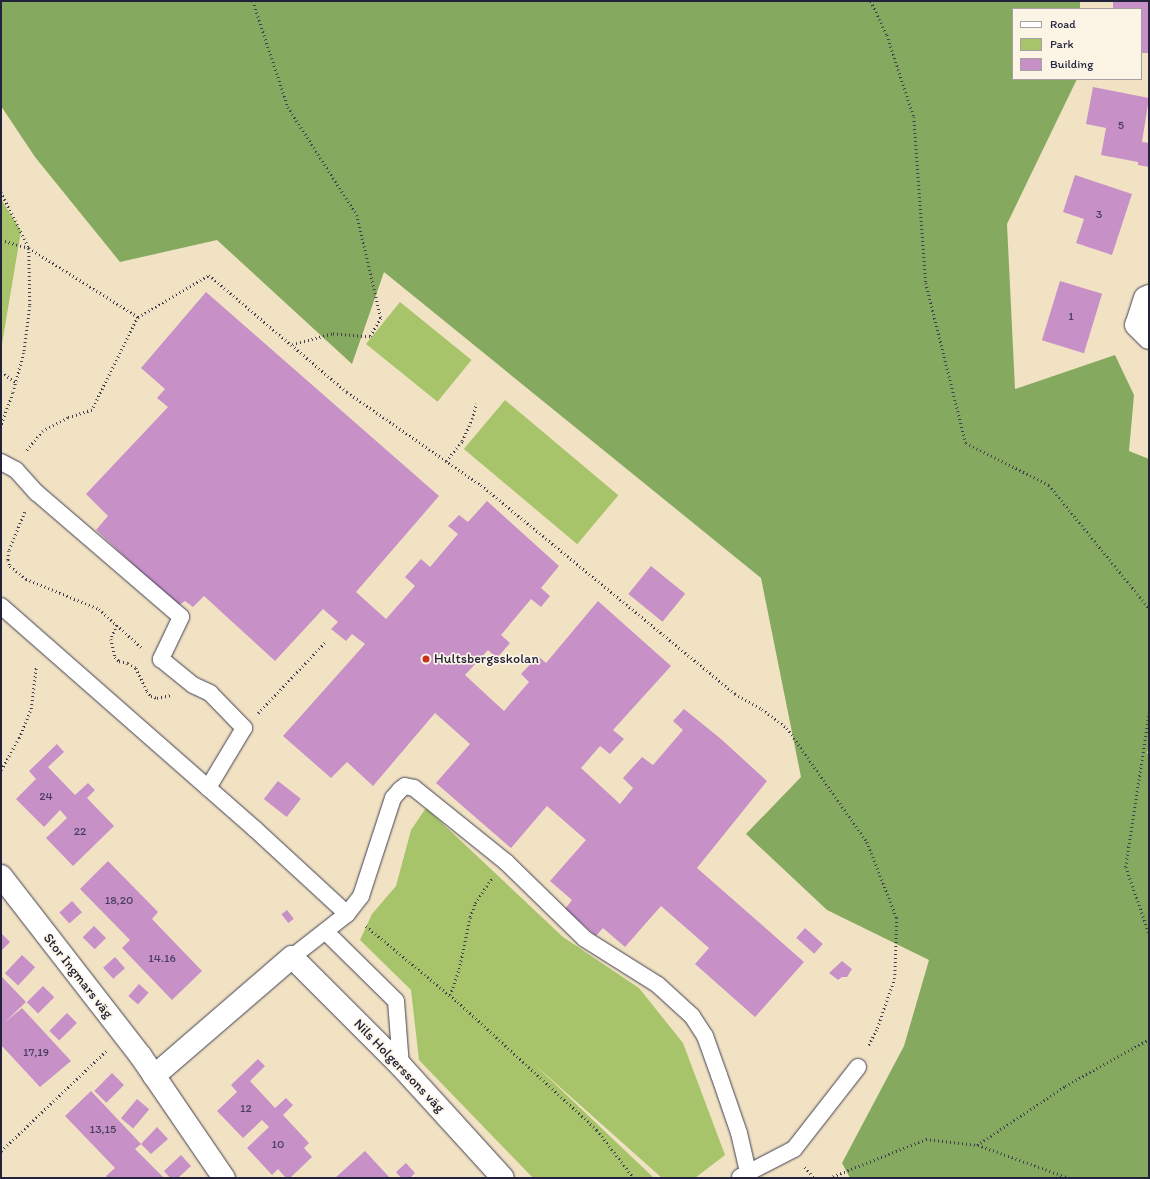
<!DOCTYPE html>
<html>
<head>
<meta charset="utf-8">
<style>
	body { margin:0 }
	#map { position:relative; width:1150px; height:1179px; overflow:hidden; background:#f1e2c4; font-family:Itim,sans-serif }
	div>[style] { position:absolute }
	.green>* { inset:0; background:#a7c46b; transform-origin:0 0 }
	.forest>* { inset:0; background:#85aa5f }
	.building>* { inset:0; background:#c791c8; transform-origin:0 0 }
	.path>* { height:2.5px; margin-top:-1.25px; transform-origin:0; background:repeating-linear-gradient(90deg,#413f50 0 1px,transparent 0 4px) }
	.roads { filter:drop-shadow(0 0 1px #413f50) drop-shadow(0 0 1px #413f50) }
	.lane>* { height:16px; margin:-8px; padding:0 8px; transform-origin:8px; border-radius:8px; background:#fff }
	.street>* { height:22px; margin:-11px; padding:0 11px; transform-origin:11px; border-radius:11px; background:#fff }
	.dots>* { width:11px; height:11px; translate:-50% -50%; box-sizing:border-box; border:2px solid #fcf5e5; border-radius:50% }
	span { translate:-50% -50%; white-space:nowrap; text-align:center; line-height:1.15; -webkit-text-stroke:3.5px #fcf5e5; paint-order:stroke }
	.number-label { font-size:12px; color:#4b3e5e }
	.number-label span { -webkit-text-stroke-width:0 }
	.poi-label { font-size:14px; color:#22223b }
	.left { translate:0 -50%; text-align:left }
	.street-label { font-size:14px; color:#22223b }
	.frame { position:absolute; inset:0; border:2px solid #22223b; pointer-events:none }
	.legend { position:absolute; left:1012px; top:8px; width:130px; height:72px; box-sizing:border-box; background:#fcf5e5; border:1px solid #a5a1a1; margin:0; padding:5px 7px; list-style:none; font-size:12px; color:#22223b }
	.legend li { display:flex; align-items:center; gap:8px; height:20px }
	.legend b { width:20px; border:1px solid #a5a1a1 }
</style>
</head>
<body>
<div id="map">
	<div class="green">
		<i style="clip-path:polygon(1px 199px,21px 231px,1px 350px)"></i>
		<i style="left:400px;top:302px;width:92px;height:54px;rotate:39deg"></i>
		<i style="left:505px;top:400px;width:148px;height:64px;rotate:40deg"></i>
		<i style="clip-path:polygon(426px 808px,563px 937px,639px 988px,683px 1043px,725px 1155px,695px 1178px,662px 1178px,534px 1064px,654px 1178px,533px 1178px,419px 1060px,411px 990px,360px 940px,372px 914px,396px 886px,411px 830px)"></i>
	</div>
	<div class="forest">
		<i style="clip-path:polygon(1px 1px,1080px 1px,1080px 9px,1013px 9px,1013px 79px,1077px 79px,1007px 224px,1015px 389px,1115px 355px,1134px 395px,1129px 451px,1149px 459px,1149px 747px,1147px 753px,1149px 755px,1149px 1178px,850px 1178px,842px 1163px,904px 1046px,929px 960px,827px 910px,746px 834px,801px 777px,761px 578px,384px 272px,352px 364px,217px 240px,120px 262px,35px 157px,1px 106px)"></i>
	</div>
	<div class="building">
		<i style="clip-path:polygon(1113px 1px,1149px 1px,1149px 53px,1141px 53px,1141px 9px,1113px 9px)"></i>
		<i style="clip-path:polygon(1093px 87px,1149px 98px,1142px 142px,1149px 143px,1149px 167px,1138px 165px,1138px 162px,1101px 155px,1106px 128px,1086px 124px)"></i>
		<i style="clip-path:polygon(1075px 175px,1132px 194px,1112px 255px,1076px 243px,1084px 219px,1063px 212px)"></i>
		<i style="left:1060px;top:281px;width:44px;height:62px;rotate:17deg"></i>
		<i style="clip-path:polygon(206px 292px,439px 496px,356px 592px,386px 619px,415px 586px,405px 577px,421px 559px,430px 567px,458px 534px,448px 526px,459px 515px,468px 522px,487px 501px,559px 566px,541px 588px,550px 596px,541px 607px,531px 599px,501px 635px,510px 643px,497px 658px,488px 650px,465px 675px,504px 711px,529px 682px,521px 674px,538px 656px,546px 663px,598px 601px,671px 666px,613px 730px,624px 739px,610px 754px,600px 746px,581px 768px,620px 804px,633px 788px,623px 778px,642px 757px,653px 765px,683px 730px,673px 721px,684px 709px,721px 739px,767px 781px,697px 868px,804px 962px,755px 1017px,695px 964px,709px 948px,661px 906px,625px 947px,603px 928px,596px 936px,565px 909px,572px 900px,550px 881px,586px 840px,547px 806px,511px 848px,436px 783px,470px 744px,435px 713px,373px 786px,347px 762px,331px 778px,283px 736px,365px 644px,352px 634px,346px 641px,331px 629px,338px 622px,323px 609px,275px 661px,204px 596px,193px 607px,185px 601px,178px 606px,96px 530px,108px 516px,86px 494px,168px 407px,157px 398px,165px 389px,141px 368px)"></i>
		<i style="left:651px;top:566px;width:44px;height:36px;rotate:39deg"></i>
		<i style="clip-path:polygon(57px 744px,64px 752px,48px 767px,75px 795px,88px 783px,95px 790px,87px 798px,114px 826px,73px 866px,46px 838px,67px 818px,60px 810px,44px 827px,16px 799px,36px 779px,29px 771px)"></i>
		<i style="left:278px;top:781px;width:29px;height:23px;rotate:38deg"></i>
		<i style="clip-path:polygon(108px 861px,158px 912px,152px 919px,202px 971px,172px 1000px,122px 948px,130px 940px,80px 889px)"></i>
		<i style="left:72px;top:901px;width:15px;height:17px;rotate:48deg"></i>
		<i style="left:287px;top:910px;width:11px;height:7px;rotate:52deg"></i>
		<i style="left:94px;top:926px;width:17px;height:16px;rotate:45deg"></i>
		<i style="left:805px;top:928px;width:24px;height:13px;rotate:42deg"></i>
		<i style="clip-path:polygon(1px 933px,10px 942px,1px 951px)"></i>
		<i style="left:22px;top:955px;width:18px;height:25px;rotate:43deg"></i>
		<i style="left:115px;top:957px;width:15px;height:16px;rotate:48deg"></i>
		<i style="clip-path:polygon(842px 961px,852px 969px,847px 977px,842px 977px,838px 980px,829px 973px)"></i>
		<i style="clip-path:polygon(1px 976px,26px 1002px,4px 1023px,22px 1008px,71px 1061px,40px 1087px,1px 1045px)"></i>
		<i style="left:139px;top:984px;width:13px;height:16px;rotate:42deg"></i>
		<i style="left:43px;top:986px;width:16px;height:23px;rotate:45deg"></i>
		<i style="left:67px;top:1013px;width:14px;height:25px;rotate:45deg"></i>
		<i style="clip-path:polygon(258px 1059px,265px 1066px,250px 1081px,275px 1108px,286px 1098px,293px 1105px,283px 1115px,309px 1143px,304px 1148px,312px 1157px,290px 1178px,286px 1178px,278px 1169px,272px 1175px,247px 1148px,269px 1127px,262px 1120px,243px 1138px,217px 1111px,237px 1092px,231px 1085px)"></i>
		<i style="left:112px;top:1073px;width:17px;height:25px;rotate:45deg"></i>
		<i style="clip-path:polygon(91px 1091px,141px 1144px,135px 1149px,164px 1178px,107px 1178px,106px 1176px,115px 1168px,65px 1116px)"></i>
		<i style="left:137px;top:1099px;width:16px;height:25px;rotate:40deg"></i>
		<i style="clip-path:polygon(157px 1127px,168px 1139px,151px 1154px,141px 1144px)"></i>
		<i style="clip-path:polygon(365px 1151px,390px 1178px,335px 1178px)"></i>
		<i style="clip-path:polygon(181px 1155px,191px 1166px,178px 1178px,170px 1178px,164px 1171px)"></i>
		<i style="clip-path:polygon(406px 1163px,415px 1173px,410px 1178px,401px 1178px,396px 1172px)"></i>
	</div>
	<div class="path">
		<i style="left:253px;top:1px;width:112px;rotate:71.7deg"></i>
		<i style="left:288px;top:107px;width:128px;rotate:57.4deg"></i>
		<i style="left:357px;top:215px;width:106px;rotate:76.9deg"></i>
		<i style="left:381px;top:318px;width:22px;rotate:120deg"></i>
		<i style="left:370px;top:337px;width:38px;rotate:-175deg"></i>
		<i style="left:332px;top:334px;width:41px;rotate:164.6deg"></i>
		<i style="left:871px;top:1px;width:38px;rotate:65deg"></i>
		<i style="left:887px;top:35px;width:86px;rotate:71.8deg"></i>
		<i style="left:914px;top:117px;width:166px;rotate:85.9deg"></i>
		<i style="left:926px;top:283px;width:165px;rotate:76deg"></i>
		<i style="left:966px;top:443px;width:93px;rotate:26.8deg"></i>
		<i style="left:1049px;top:485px;width:159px;rotate:50.9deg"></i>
		<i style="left:1px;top:192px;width:63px;rotate:63.4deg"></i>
		<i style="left:29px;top:248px;width:58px;rotate:89deg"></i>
		<i style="left:30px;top:306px;width:47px;rotate:97.3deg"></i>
		<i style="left:24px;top:353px;width:41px;rotate:105.4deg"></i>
		<i style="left:13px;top:393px;width:35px;rotate:110deg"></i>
		<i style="left:1px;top:240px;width:29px;rotate:16deg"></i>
		<i style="left:29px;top:248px;width:129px;rotate:32.3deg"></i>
		<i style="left:138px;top:317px;width:104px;rotate:116.3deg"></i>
		<i style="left:92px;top:410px;width:25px;rotate:162deg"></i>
		<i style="left:68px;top:418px;width:28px;rotate:153deg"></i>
		<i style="left:43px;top:431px;width:26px;rotate:130deg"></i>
		<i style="left:138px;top:317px;width:82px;rotate:-30.6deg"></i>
		<i style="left:209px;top:275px;width:181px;rotate:40.3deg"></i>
		<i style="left:347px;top:392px;width:163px;rotate:34.8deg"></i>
		<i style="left:481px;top:485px;width:329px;rotate:39.4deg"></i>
		<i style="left:735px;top:694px;width:31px;rotate:29deg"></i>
		<i style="left:762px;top:709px;width:31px;rotate:37deg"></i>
		<i style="left:787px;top:728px;width:139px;rotate:54.9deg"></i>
		<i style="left:867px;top:842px;width:82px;rotate:68.5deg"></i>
		<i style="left:897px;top:918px;width:60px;rotate:91.9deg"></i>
		<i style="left:895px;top:978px;width:55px;rotate:109.1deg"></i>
		<i style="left:877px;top:1030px;width:19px;rotate:118deg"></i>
		<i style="left:1px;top:372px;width:18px;rotate:34deg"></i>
		<i style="left:446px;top:461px;width:26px;rotate:-51deg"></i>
		<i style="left:462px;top:441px;width:24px;rotate:-66deg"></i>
		<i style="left:472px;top:419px;width:16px;rotate:-75deg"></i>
		<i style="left:25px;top:512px;width:42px;rotate:112.3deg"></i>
		<i style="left:9px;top:551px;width:9px;rotate:96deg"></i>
		<i style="left:8px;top:560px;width:6px;rotate:72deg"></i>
		<i style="left:10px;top:566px;width:21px;rotate:39deg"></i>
		<i style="left:26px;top:579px;width:79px;rotate:22.3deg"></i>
		<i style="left:99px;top:609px;width:58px;rotate:42.2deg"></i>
		<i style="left:117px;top:625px;width:15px;rotate:113deg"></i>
		<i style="left:111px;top:639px;width:18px;rotate:77deg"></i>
		<i style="left:115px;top:657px;width:6px;rotate:45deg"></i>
		<i style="left:119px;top:661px;width:9px;rotate:13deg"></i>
		<i style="left:128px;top:663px;width:9px;rotate:32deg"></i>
		<i style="left:136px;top:668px;width:25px;rotate:64deg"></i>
		<i style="left:147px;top:691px;width:6px;rotate:51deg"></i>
		<i style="left:151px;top:696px;width:6px;rotate:18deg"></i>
		<i style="left:157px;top:698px;width:14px;rotate:-12deg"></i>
		<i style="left:258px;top:713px;width:99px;rotate:-46.6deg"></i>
		<i style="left:1149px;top:716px;width:153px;rotate:98.7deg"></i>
		<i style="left:1126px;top:867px;width:70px;rotate:70.8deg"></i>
		<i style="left:1px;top:770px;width:37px;rotate:-61deg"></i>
		<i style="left:19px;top:738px;width:31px;rotate:-68deg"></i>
		<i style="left:31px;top:709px;width:42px;rotate:-83.2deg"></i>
		<i style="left:366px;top:926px;width:119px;rotate:39.6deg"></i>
		<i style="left:458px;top:1002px;width:189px;rotate:42.6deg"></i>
		<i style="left:597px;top:1130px;width:61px;rotate:52.4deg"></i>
		<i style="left:450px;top:995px;width:28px;rotate:-71deg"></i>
		<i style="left:459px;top:969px;width:53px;rotate:-78.1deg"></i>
		<i style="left:470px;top:917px;width:15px;rotate:-70deg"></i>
		<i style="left:475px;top:903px;width:30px;rotate:-56deg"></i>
		<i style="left:978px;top:1145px;width:97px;rotate:19.9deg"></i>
		<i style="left:1px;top:1151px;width:145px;rotate:-43.6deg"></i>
		<i style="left:805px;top:1167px;width:14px;rotate:51deg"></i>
		<i style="left:829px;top:1178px;width:105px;rotate:-21.9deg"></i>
		<i style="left:926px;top:1139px;width:51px;rotate:6.7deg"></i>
		<i style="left:977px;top:1145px;width:106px;rotate:-33.8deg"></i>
		<i style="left:1065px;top:1086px;width:96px;rotate:-29.2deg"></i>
	</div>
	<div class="roads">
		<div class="lane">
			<i style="left:1px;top:462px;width:17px;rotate:28deg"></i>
			<i style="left:16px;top:470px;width:31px;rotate:48deg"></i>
			<i style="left:37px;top:493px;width:190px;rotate:40.7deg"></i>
			<i style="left:181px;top:617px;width:47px;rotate:115.5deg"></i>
			<i style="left:161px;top:659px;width:41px;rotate:39.1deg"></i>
			<i style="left:193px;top:685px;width:19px;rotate:25deg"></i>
			<i style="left:210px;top:693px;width:49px;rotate:45.8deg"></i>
			<i style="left:244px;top:728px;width:70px;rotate:121deg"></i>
			<i style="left:1px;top:606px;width:338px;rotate:41.3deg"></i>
			<i style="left:255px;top:829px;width:125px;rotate:42.7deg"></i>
			<i style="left:326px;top:932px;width:98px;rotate:44.6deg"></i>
			<i style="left:396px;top:1001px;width:65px;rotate:85.6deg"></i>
			<i style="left:292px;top:957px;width:70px;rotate:-38deg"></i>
			<i style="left:347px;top:914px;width:23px;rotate:-52deg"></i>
			<i style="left:361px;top:896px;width:103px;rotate:-71.9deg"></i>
			<i style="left:393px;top:798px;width:11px;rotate:-49deg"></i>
			<i style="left:400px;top:790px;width:6px;rotate:-39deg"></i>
			<i style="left:405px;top:786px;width:9px;rotate:13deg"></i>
			<i style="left:414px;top:788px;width:118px;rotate:38.8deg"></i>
			<i style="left:506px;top:862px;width:110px;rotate:44.3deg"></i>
			<i style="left:585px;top:939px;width:86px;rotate:32.2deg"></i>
			<i style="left:658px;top:985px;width:46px;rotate:42.4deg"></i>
			<i style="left:692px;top:1016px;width:24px;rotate:57deg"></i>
			<i style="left:705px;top:1036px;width:41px;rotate:70.3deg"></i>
			<i style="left:719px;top:1075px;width:61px;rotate:71deg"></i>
			<i style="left:739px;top:1133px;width:40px;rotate:77deg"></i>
			<i style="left:740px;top:1177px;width:61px;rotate:-27.4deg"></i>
			<i style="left:794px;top:1149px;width:104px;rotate:-52deg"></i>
		</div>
		<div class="street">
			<i style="left:1149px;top:296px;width:4px;rotate:153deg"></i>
			<i style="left:1145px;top:298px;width:28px;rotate:108deg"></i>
			<i style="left:1136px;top:325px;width:18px;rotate:45deg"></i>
			<i style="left:1px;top:876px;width:227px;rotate:52.2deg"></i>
			<i style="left:140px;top:1055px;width:149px;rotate:55.7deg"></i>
			<i style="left:154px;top:1076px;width:182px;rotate:-40.8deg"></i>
			<i style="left:292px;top:957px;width:154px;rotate:45deg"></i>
			<i style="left:401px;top:1066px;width:151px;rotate:47.7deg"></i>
		</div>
	</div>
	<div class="dots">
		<i style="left:426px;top:659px;background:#c8321e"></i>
	</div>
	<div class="number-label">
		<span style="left:1121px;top:126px">5</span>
		<span style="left:1099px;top:215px">3</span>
		<span style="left:1071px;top:317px">1</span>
		<span style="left:46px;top:797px">24</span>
		<span style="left:80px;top:832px">22</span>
		<span style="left:119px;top:901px">18,20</span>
		<span style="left:162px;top:959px">14.16</span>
		<span style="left:36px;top:1053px">17,19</span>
		<span style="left:246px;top:1109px">12</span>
		<span style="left:103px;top:1130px">13,15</span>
		<span style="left:278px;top:1145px">10</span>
	</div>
	<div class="poi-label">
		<span class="left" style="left:434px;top:659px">Hultsbergsskolan</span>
	</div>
	<div class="street-label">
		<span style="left:78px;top:976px;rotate:52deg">Stor Ingmars väg</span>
		<span style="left:399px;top:1066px;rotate:46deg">Nils Holgerssons väg</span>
	</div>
	<div class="frame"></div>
	<ul class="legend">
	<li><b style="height:5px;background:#fff"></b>Road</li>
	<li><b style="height:11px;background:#a7c46b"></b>Park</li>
	<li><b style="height:11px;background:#c791c8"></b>Building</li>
	</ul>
</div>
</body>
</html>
